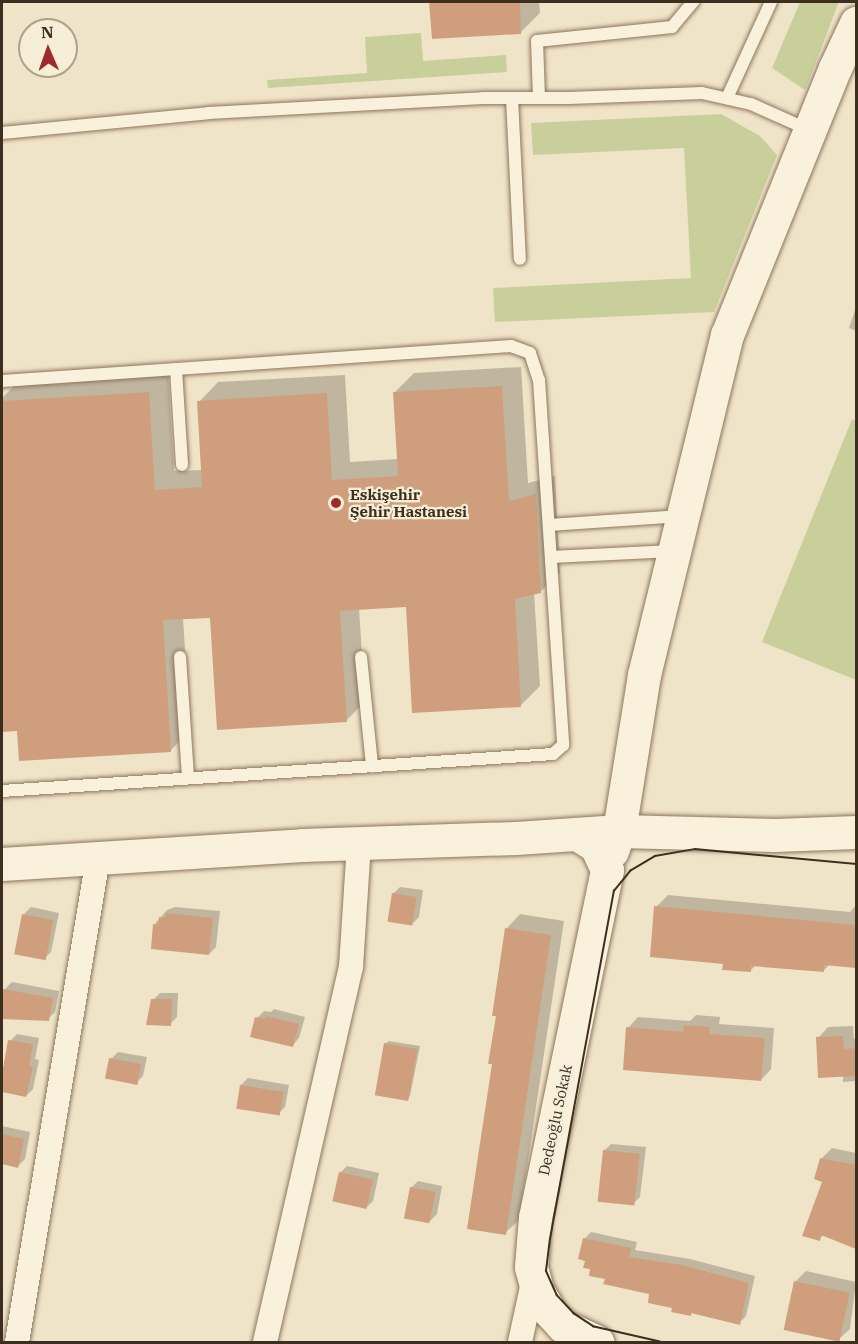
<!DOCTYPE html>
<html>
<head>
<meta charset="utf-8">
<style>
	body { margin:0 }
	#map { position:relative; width:858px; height:1344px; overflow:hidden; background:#f0e4c8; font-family:"IBM Plex Serif",serif }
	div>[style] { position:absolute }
	.green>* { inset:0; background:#c9cf9b }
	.shadow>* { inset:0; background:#0003 }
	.building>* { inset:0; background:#cf9f7d; transform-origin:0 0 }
	.roads { filter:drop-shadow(0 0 2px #8d765c) drop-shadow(0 0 2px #8d765c) }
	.lane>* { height:12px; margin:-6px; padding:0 6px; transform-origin:6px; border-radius:6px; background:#faf1dc }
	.street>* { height:24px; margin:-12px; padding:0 12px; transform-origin:12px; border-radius:12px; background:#faf1dc }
	.secondary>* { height:33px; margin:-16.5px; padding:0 16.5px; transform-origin:16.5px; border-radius:16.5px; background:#faf1dc }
	.tram>* { height:1.5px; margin:-0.75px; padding:0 0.75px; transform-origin:0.75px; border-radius:0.75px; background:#3d2e20 }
	.dots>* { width:16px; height:16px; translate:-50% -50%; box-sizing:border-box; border:3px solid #f7eed8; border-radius:50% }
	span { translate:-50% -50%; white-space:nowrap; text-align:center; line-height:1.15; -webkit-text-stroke:4.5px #f7eed8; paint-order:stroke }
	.poi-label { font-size:15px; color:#3d2e20; font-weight:700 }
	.left { translate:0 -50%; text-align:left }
	.street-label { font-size:15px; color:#3d2e20 }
	.frame { position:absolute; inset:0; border:3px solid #3d2e20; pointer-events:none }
	.north { position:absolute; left:18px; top:18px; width:60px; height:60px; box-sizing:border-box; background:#f7eed8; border:2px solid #ada18e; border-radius:50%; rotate:358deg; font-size:16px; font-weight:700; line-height:24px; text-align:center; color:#3d2e20 }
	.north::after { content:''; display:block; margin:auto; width:21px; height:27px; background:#9e2a2b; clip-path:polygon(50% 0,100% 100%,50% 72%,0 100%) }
</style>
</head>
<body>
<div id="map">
	<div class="green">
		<i style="clip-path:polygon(800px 2px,839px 2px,805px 90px,772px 68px)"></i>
		<i style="clip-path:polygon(421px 33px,423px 61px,506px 55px,507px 72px,268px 88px,267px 80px,367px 73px,365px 37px)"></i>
		<i style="clip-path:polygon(721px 114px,760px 136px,777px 155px,714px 312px,495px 322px,493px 288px,691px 278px,684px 148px,533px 155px,531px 123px)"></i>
		<i style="clip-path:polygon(852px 419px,856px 421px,856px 680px,762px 642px)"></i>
	</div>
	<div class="shadow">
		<i style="clip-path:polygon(431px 2px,539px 2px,540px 13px,521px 32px,433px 37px)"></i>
		<i style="clip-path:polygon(856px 307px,856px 331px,849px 328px)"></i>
		<i style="clip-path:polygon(521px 367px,528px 483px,555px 476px,560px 573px,540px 592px,534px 593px,540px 686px,521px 705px,407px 606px,359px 608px,365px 701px,346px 721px,212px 616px,183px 618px,190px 731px,171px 750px,18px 729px,2px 730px,2px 398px,17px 383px,168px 373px,174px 471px,203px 470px,199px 402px,218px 382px,345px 375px,350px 462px,398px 459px,394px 393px,414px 373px)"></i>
		<i style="clip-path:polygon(400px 887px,423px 890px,419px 917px,412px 924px,393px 894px)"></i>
		<i style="clip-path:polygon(668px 895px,850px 912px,856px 905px,856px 966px,830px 964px,823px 971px,756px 965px,750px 971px,725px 963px,656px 907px)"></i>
		<i style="clip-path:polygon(31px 907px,59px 913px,51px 952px,44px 959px,24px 914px)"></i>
		<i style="clip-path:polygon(175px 907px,220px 911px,216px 947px,209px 954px,154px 925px,167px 910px)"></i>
		<i style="clip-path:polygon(520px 914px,564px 921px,519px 1220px,505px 1233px,494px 1063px,507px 928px)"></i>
		<i style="clip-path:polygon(12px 982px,59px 991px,55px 1012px,48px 1019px,2px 1018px,5px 989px)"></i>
		<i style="clip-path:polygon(160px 993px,178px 993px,177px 1017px,170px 1024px,153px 1000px)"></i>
		<i style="clip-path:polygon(274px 1009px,305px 1017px,299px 1038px,292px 1046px,257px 1018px,264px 1011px,271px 1012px)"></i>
		<i style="clip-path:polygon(696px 1015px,720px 1017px,719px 1024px,774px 1028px,771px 1069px,761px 1080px,628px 1028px,638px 1017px,690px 1021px)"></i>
		<i style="clip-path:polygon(853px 1026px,854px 1039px,856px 1038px,856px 1081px,843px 1082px,843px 1075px,818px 1038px,828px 1027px)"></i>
		<i style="clip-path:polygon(17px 1034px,39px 1038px,35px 1059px,39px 1060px,33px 1089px,26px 1096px,2px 1091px,10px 1041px)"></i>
		<i style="clip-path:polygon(389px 1041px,420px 1046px,410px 1096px,407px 1099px,385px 1044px)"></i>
		<i style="clip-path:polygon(118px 1052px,147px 1057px,143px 1076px,136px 1083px,111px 1059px)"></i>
		<i style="clip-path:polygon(248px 1078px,289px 1085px,285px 1107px,278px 1114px,241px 1085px)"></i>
		<i style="clip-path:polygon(2px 1126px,30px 1132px,25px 1159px,18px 1166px,2px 1163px)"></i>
		<i style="clip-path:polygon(611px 1144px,646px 1147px,640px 1197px,633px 1204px,604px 1151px)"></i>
		<i style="clip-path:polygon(832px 1148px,856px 1153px,856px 1248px,824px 1235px,819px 1239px,824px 1181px,821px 1159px)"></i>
		<i style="clip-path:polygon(347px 1166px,379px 1173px,373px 1201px,366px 1208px,340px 1173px)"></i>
		<i style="clip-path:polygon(418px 1181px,442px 1186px,437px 1214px,430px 1221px,411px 1188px)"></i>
		<i style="clip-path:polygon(591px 1232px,637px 1242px,635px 1250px,690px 1259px,755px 1276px,746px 1316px,739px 1323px,693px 1312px,690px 1315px,651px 1293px,606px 1278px,592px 1268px,586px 1260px,584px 1239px)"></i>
		<i style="clip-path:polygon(806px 1271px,856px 1282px,850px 1329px,839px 1339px,796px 1281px)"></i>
	</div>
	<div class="building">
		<i style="clip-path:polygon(429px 2px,520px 2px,521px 34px,432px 39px)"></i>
		<i style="clip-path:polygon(502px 386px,509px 501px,536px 494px,541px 593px,515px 599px,521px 707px,412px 713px,406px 607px,340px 611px,347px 722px,217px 730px,210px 618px,163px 620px,171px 752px,19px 761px,17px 731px,2px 732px,2px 401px,149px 392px,155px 490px,202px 487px,197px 401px,327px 393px,332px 480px,398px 476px,393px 392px)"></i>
		<i style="left:392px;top:893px;width:25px;height:29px;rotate:9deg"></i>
		<i style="clip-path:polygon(654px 906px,856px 925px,856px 968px,824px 965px,824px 972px,751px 966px,751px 972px,722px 970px,723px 964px,650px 957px)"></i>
		<i style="clip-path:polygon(166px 913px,213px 918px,209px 955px,151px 949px,153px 924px,158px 925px,159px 917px,165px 918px)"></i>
		<i style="left:22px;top:914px;width:32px;height:41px;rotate:11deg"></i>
		<i style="clip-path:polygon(505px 928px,551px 935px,506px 1235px,467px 1229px,492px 1064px,488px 1064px,496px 1016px,492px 1016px)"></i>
		<i style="clip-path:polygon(3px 989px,53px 998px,49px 1021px,2px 1019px)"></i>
		<i style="clip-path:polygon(151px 999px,172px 999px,171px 1026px,146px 1025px)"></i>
		<i style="clip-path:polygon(266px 1016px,299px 1024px,293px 1047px,250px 1037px,255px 1017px,265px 1019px)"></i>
		<i style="clip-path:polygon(684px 1025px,710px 1027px,709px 1034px,765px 1038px,761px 1081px,623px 1070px,626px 1027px,683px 1032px)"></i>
		<i style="clip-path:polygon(843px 1036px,844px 1049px,856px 1048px,856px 1076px,818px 1078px,816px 1037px)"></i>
		<i style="clip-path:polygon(8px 1040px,33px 1044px,29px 1066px,33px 1067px,26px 1097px,2px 1092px,2px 1074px)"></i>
		<i style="left:384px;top:1043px;width:34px;height:53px;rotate:10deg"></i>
		<i style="left:109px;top:1058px;width:33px;height:21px;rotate:11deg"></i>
		<i style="left:240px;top:1085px;width:44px;height:24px;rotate:9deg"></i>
		<i style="clip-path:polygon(2px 1134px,24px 1139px,18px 1168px,2px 1164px)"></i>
		<i style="left:603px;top:1150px;width:37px;height:52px;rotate:6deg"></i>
		<i style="clip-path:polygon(820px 1158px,856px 1165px,856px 1249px,821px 1235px,820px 1241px,802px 1236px,822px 1182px,814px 1179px)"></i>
		<i style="left:339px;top:1172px;width:35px;height:30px;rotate:13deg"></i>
		<i style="left:410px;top:1187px;width:26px;height:32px;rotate:11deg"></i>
		<i style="clip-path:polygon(583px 1238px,631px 1248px,629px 1257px,682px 1265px,749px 1283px,740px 1325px,691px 1313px,691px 1316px,671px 1312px,672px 1308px,648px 1303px,649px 1294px,603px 1284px,605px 1279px,589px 1276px,590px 1269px,583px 1268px,585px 1261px,578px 1259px)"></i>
		<i style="left:794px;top:1281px;width:57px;height:50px;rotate:12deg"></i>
	</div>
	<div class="roads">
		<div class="lane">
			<i style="left:512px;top:98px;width:161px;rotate:87.2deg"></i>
			<i style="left:539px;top:98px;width:57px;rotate:-92deg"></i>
			<i style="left:537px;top:41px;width:136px;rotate:-5.9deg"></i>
			<i style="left:672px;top:27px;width:33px;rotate:-50deg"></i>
			<i style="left:727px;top:98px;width:106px;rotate:-65.4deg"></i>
			<i style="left:2px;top:133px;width:207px;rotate:-5.5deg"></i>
			<i style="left:208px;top:113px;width:275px;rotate:-3.1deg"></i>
			<i style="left:483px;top:98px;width:86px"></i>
			<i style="left:569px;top:98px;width:133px;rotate:-2.2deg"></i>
			<i style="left:702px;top:93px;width:50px;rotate:12.7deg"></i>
			<i style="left:751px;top:104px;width:64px;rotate:24.1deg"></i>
			<i style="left:176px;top:369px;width:96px;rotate:86.4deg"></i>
			<i style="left:2px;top:381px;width:510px;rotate:-3.93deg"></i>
			<i style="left:511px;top:346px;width:20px;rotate:20deg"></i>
			<i style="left:530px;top:353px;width:28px;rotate:72deg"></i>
			<i style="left:539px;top:380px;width:366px;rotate:86.2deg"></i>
			<i style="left:563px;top:745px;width:13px;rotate:138deg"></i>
			<i style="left:553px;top:754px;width:552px;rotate:176.16deg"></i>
			<i style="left:549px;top:525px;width:133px;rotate:-3.9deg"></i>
			<i style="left:551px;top:557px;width:122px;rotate:-2.8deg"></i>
			<i style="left:180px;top:657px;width:121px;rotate:86.2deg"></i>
			<i style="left:361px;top:657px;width:110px;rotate:84.2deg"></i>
		</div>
		<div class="street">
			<i style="left:17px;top:1342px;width:492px;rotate:-80.5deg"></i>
			<i style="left:265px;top:1342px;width:385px;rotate:-77.1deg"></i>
			<i style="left:351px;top:967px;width:124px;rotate:-86.3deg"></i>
			<i style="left:520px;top:1342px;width:66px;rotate:-77.7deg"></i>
		</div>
		<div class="secondary">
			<i style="left:577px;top:834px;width:22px;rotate:32deg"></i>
			<i style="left:596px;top:846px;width:26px;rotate:65deg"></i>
			<i style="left:607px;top:870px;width:354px;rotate:101.7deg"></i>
			<i style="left:535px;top:1217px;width:50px;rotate:94.6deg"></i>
			<i style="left:531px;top:1267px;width:24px;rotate:75deg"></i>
			<i style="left:537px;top:1290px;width:26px;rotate:59deg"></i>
			<i style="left:550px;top:1312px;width:19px;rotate:47deg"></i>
			<i style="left:563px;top:1326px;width:38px;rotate:25deg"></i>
			<i style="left:612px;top:851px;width:21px;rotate:-71deg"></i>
			<i style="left:619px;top:831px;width:156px;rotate:1.5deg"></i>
			<i style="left:775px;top:835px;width:81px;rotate:-2.1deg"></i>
			<i style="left:2px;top:864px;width:301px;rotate:-3.6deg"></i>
			<i style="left:302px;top:845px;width:214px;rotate:-1.9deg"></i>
			<i style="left:516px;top:838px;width:103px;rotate:-3.9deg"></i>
			<i style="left:619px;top:831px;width:158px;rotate:-80.9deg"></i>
			<i style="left:644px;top:675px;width:350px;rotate:-76.3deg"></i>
			<i style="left:727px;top:335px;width:288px;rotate:-68deg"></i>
			<i style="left:835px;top:68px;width:50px;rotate:-65deg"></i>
		</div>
	</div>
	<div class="tram">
		<i style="left:660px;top:1342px;width:68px;rotate:-167.2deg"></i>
		<i style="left:594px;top:1327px;width:24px;rotate:-147deg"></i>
		<i style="left:574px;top:1314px;width:25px;rotate:-133deg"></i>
		<i style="left:557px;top:1296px;width:27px;rotate:-114deg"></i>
		<i style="left:546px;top:1271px;width:32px;rotate:-83deg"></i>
		<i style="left:550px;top:1239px;width:354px;rotate:-79.6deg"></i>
		<i style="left:614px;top:891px;width:26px;rotate:-51deg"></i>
		<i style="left:630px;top:871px;width:29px;rotate:-31deg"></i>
		<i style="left:655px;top:856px;width:41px;rotate:-9.9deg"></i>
		<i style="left:695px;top:849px;width:162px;rotate:5.3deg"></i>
	</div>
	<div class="dots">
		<i style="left:336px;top:503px;background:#9e2a2b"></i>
	</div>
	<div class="poi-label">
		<span class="left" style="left:350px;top:503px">Eskişehir<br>Şehir Hastanesi</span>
	</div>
	<div class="street-label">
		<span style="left:555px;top:1120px;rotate:-78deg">Dedeoğlu Sokak</span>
	</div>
	<div class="frame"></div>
	<div class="north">N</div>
</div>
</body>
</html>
